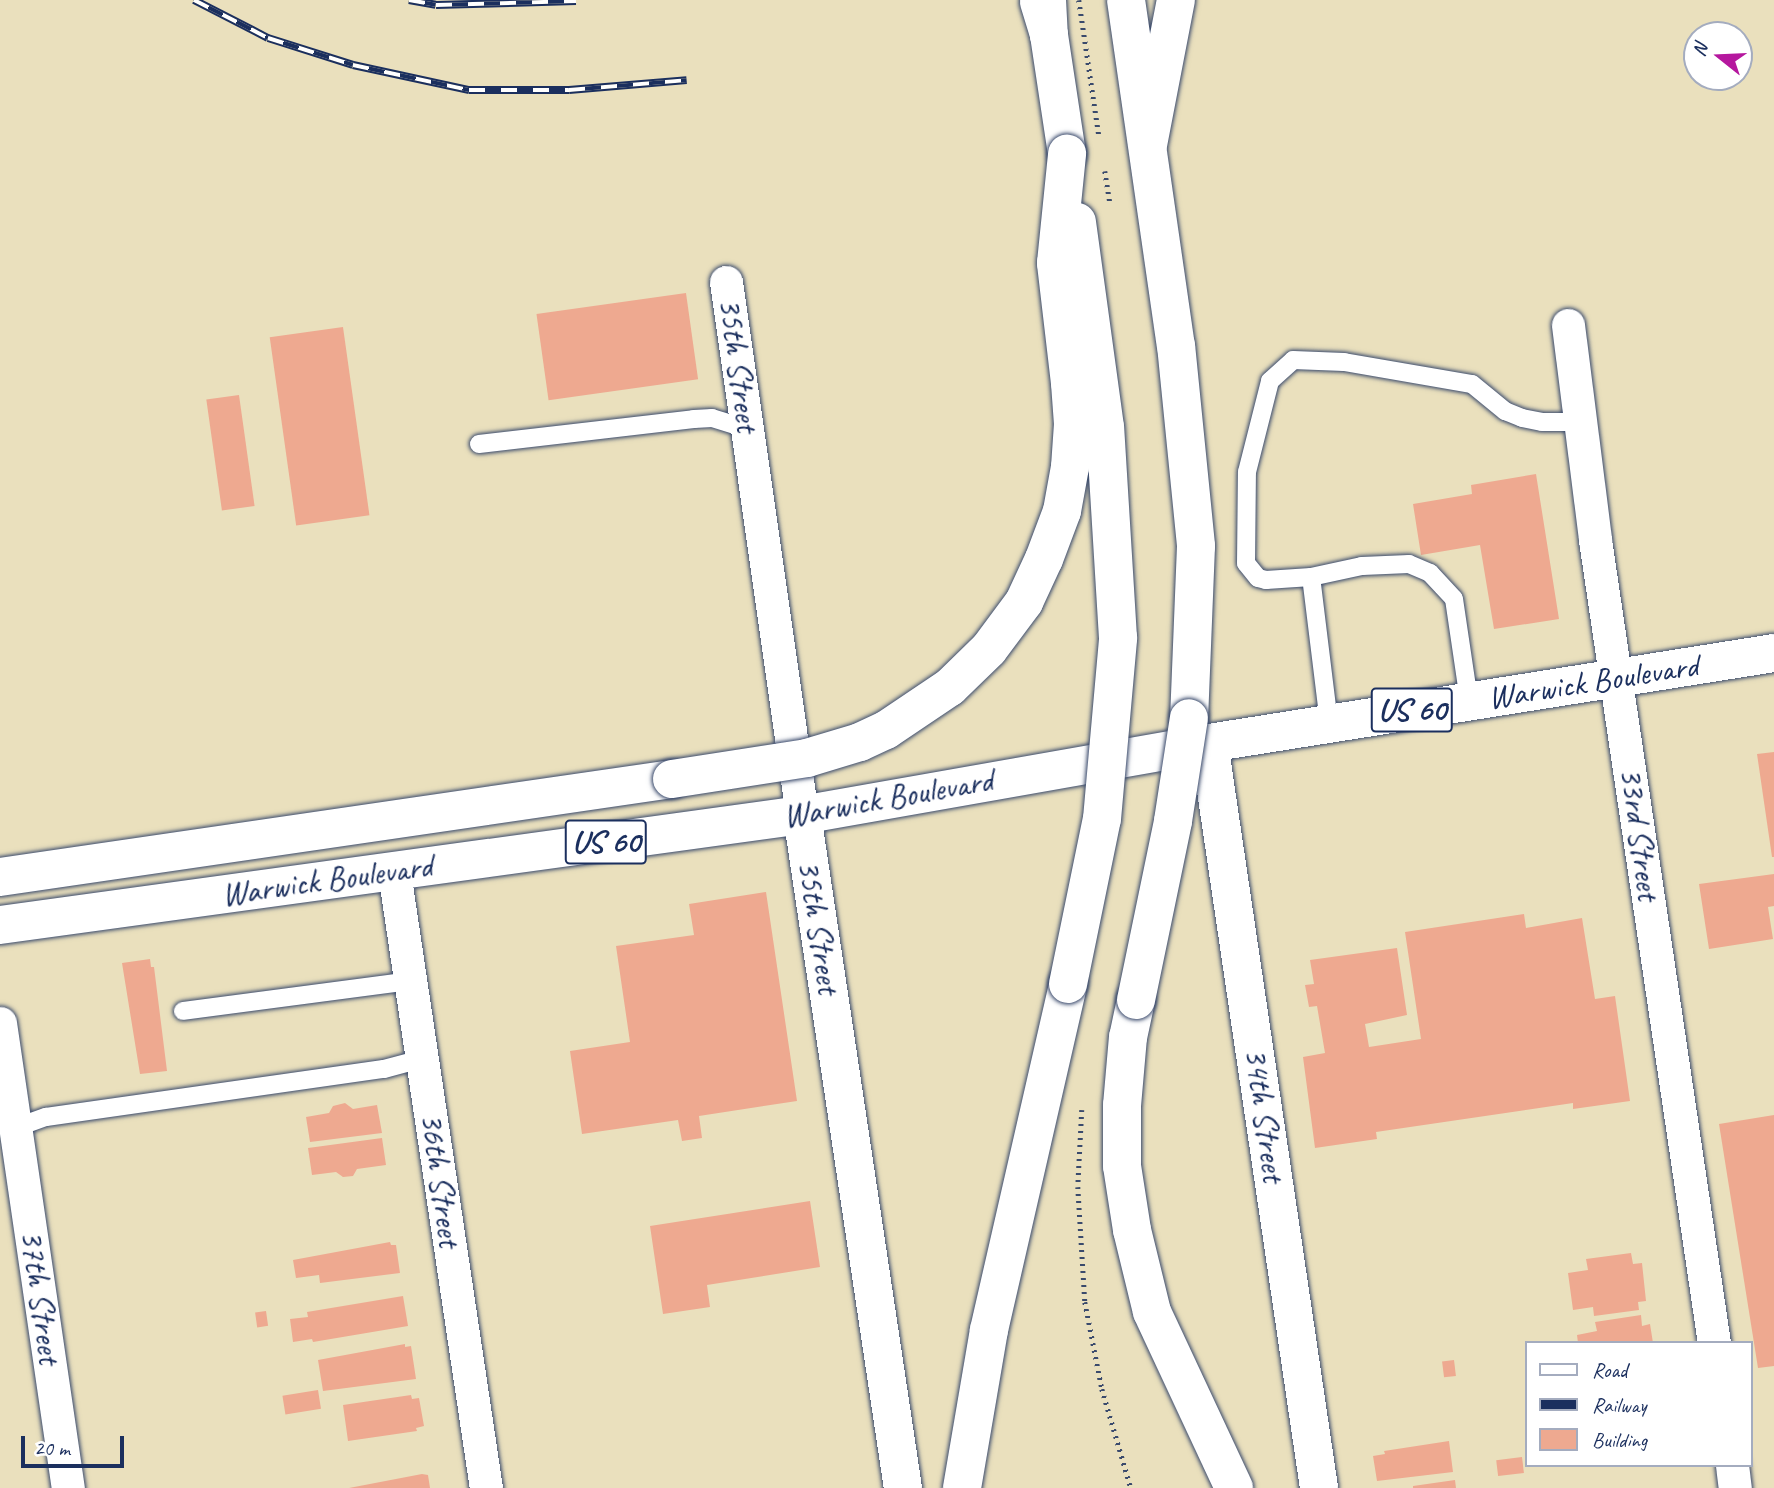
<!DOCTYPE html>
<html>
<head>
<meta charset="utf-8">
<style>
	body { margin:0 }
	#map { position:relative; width:1774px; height:1488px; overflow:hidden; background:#eae0bd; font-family:Caveat,sans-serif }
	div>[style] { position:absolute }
	.building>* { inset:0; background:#eea990; transform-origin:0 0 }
	.path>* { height:4.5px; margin-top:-2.25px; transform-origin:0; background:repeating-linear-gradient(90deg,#3a4a6c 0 2px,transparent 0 7px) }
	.roads { filter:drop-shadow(0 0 2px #3a4a6c) drop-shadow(0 0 2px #3a4a6c) }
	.lane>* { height:18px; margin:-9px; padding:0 9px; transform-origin:9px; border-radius:9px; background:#fff }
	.street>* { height:33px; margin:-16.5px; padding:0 16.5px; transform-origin:16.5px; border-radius:16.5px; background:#fff }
	.primary>* { height:38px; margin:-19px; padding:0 19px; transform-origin:19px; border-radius:19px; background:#fff }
	.highway>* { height:38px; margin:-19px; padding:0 19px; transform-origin:19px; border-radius:19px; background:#fff }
	.rail>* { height:8px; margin-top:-4px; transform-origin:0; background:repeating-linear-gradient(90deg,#fff 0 16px,#1b2f5e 0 32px); box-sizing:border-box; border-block:2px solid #1b2f5e }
	.path-bridge>* { height:4.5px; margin-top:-2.25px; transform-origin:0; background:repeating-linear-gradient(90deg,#3a4a6c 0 2px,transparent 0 7px) }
	.bridges { filter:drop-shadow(0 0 2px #3a4a6c) drop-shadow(0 0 2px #3a4a6c) }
	.primary-bridge>* { height:38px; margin:-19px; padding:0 19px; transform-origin:19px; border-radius:19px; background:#fff }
	span { translate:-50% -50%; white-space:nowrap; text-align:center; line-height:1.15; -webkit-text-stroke:5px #fff; paint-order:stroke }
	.shield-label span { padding:2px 5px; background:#fff; border:2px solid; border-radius:5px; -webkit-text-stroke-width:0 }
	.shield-label { font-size:32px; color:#1b2f5e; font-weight:700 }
	.street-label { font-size:33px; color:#1b2f5e }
	.legend { position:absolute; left:1525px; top:1341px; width:228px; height:126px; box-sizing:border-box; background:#fff; border:2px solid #a4acbf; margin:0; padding:9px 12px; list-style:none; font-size:21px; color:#1b2f5e }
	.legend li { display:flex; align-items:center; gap:14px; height:35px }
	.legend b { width:35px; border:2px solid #a4acbf }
	.north { position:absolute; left:1683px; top:21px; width:70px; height:70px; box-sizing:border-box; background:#fff; border:2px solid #a4acbf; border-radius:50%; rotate:288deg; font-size:19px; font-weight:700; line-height:28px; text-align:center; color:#1b2f5e }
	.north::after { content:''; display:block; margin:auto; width:24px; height:32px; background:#b5179e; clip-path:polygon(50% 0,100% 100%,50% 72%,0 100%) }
	.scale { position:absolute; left:21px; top:1436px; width:103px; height:32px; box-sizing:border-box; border:4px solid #1b2f5e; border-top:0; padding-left:9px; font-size:21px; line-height:24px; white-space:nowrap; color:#1b2f5e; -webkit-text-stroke:5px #fff; paint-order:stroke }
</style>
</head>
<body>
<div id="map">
	<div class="building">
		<i style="left:686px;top:293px;width:87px;height:151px;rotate:82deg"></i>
		<i style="left:343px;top:327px;width:190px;height:74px;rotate:82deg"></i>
		<i style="left:239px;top:395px;width:112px;height:33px;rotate:82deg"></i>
		<i style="clip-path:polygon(1536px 474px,1559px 619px,1494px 629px,1480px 545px,1421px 555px,1413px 504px,1472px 494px,1471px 485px)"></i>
		<i style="clip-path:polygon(1774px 752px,1774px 857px,1772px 857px,1757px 754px)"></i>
		<i style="clip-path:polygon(1774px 874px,1774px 906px,1768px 907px,1773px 939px,1709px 949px,1699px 884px)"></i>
		<i style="clip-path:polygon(766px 892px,797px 1101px,699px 1116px,702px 1138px,682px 1141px,678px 1120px,582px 1134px,570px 1051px,630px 1042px,616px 946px,694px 935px,689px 904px)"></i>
		<i style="clip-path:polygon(1524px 914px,1526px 928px,1582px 918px,1595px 999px,1615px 996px,1630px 1101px,1573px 1109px,1573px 1103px,1376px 1132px,1377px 1139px,1315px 1148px,1303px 1057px,1325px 1053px,1317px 1006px,1309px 1007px,1305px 985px,1314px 984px,1310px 960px,1397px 948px,1407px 1015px,1365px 1024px,1369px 1047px,1421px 1039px,1405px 932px)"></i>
		<i style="clip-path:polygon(150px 959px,151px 967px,154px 967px,167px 1071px,140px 1074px,122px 963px)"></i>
		<i style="clip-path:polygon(345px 1103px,353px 1109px,377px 1105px,382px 1133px,310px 1142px,306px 1117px,329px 1113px,333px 1106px)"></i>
		<i style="clip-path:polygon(1774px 1115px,1774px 1366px,1758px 1368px,1719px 1124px)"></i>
		<i style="clip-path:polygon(382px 1138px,386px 1165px,357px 1169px,353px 1176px,343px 1177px,336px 1172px,312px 1175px,308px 1148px)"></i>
		<i style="clip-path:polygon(810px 1201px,820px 1267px,707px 1285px,710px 1307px,663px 1314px,650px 1226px)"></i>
		<i style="clip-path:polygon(390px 1242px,391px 1245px,396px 1245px,400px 1273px,320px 1283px,319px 1275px,296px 1278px,293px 1260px)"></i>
		<i style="clip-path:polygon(1631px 1253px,1633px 1264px,1642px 1263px,1646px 1301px,1638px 1302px,1639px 1310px,1594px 1316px,1593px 1307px,1573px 1310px,1568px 1273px,1588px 1270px,1586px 1259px)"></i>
		<i style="clip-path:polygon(403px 1296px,408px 1326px,313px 1342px,312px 1339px,293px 1342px,290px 1319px,308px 1317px,307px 1312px)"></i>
		<i style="left:266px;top:1311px;width:15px;height:11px;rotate:82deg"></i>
		<i style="clip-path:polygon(1641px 1315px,1642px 1326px,1650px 1324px,1653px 1343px,1578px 1343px,1577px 1335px,1597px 1331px,1595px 1322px)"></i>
		<i style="clip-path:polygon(405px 1344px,405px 1347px,411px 1346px,416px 1379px,323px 1391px,318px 1360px)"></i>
		<i style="left:1454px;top:1360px;width:16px;height:12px;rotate:83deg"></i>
		<i style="left:318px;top:1390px;width:19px;height:36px;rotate:81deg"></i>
		<i style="clip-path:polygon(411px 1395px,412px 1399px,419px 1398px,424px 1426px,416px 1428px,417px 1431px,348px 1441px,343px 1405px)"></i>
		<i style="clip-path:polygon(1449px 1441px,1453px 1472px,1377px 1481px,1373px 1456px,1385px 1454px,1384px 1451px)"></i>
		<i style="left:1522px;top:1457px;width:16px;height:26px;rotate:83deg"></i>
		<i style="clip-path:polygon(422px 1474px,428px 1475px,430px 1488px,349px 1488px)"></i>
		<i style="clip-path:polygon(1455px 1480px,1456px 1488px,1413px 1488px,1413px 1486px)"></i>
	</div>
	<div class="path">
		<i style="left:1082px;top:1110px;width:77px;rotate:93deg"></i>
		<i style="left:1078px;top:1187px;width:115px;rotate:86.5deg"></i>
		<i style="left:1085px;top:1302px;width:89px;rotate:78.9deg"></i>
		<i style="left:1102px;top:1389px;width:103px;rotate:73.7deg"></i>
	</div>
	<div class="roads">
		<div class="lane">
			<i style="left:479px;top:444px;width:216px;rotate:-6.6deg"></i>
			<i style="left:694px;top:419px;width:18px;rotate:-3deg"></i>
			<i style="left:712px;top:418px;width:37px;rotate:17deg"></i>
			<i style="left:1311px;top:577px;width:45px;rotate:176.2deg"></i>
			<i style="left:1266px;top:580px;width:8px;rotate:-166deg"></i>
			<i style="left:1258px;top:578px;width:19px;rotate:-129deg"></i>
			<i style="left:1246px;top:563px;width:91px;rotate:-89.4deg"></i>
			<i style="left:1247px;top:472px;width:94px;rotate:-75.8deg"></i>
			<i style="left:1270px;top:381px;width:31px;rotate:-42deg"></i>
			<i style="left:1293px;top:360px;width:51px;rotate:2.2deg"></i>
			<i style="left:1344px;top:362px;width:130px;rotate:9.8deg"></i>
			<i style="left:1472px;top:384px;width:43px;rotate:39.3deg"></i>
			<i style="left:1505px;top:411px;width:18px;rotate:22deg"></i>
			<i style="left:1522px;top:418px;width:20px;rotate:11deg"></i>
			<i style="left:1542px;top:422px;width:38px"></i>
			<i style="left:1329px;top:723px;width:147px;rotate:-97deg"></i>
			<i style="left:1311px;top:577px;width:52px;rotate:-12.2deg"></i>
			<i style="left:1362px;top:566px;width:47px;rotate:-2.4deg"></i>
			<i style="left:1409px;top:564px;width:23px;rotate:23deg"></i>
			<i style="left:1430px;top:573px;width:35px;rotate:47deg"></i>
			<i style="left:1454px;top:599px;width:103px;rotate:81.6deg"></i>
			<i style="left:183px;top:1011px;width:229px;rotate:-7.5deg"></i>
			<i style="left:15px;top:1128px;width:33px;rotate:-20deg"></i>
			<i style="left:46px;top:1117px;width:341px;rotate:-8.1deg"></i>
			<i style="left:384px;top:1069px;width:39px;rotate:-15deg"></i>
		</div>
		<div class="street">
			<i style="left:726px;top:282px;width:538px;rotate:81.88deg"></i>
			<i style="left:1568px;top:325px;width:217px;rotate:82.8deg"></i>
			<i style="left:1595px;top:540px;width:812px;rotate:81.57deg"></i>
			<i style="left:394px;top:872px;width:623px;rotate:81.51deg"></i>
			<i style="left:0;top:1023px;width:470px;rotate:81.7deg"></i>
			<i style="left:1732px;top:1465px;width:23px;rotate:83deg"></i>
		</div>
		<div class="primary">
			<i style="left:1126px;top:0;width:349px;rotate:81.8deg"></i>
			<i style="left:1176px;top:345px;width:202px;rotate:84.3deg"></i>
			<i style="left:1196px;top:546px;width:172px;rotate:92.3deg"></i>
			<i style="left:1039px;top:2px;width:34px;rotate:73deg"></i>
			<i style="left:1049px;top:35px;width:120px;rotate:81.4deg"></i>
			<i style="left:1209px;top:743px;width:753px;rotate:81.6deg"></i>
			<i style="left:802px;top:815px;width:681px;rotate:81.47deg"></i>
			<i style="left:0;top:877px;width:679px;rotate:-8.3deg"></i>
			<i style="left:0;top:925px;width:810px;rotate:-7.81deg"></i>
			<i style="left:802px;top:815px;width:413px;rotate:-10deg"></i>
			<i style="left:1209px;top:743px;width:572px;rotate:-9.05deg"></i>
			<i style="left:1136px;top:1000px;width:38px;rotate:102deg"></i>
			<i style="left:1128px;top:1037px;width:68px;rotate:95deg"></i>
			<i style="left:1122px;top:1105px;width:61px;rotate:90deg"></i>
			<i style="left:1122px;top:1166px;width:65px;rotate:81.1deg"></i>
			<i style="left:1132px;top:1230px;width:84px;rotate:76.3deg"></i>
			<i style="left:1152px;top:1312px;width:194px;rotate:65deg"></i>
			<i style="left:962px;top:1488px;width:160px;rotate:-80.3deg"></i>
			<i style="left:989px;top:1330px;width:355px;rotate:-77.1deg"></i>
		</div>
		<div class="highway">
			<i style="left:1047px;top:0;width:35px;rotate:87deg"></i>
			<i style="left:1148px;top:145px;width:148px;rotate:-79.1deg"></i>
		</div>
	</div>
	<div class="rail">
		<i style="left:194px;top:0;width:83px;rotate:27.2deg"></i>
		<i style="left:268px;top:38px;width:89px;rotate:17.6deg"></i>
		<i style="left:353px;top:65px;width:119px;rotate:12.2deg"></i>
		<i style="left:469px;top:90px;width:100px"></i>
		<i style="left:569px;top:90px;width:118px;rotate:-4.8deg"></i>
		<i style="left:409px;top:0;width:27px;rotate:10deg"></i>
		<i style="left:436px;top:5px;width:140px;rotate:-1.6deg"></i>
	</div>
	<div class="path-bridge">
		<i style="left:1079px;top:0;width:136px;rotate:81.6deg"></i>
		<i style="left:1105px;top:171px;width:33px;rotate:81deg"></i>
	</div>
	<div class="bridges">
		<div class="primary-bridge">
			<i style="left:672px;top:779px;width:137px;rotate:-8.8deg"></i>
			<i style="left:807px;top:758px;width:55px;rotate:-16.8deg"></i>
			<i style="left:860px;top:742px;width:29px;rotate:-25deg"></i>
			<i style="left:886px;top:730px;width:77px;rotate:-33.9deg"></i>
			<i style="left:950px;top:687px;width:54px;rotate:-44.3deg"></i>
			<i style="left:989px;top:649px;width:59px;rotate:-53.3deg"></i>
			<i style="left:1024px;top:602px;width:47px;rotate:-65.1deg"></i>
			<i style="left:1044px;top:559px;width:51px;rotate:-69.4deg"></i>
			<i style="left:1062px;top:511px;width:45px;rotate:-79.7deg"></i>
			<i style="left:1070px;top:467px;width:43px;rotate:-86deg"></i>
			<i style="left:1073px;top:424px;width:41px;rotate:-94.2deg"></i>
			<i style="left:1070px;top:383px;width:121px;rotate:-96.7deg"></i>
			<i style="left:1056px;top:263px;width:110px;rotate:-84.2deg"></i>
			<i style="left:1068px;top:984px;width:168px;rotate:-78.4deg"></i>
			<i style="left:1102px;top:819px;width:182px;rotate:-84.9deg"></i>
			<i style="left:1118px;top:638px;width:211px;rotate:-93.5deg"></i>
			<i style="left:1105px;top:427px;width:207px;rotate:-97.8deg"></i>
			<i style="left:1136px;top:1000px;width:183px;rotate:-78.3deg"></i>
			<i style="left:1173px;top:821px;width:104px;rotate:-81.2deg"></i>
		</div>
	</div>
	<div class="shield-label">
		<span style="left:1412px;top:710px">US 60</span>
		<span style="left:606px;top:842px">US 60</span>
	</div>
	<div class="street-label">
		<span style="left:738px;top:365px;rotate:82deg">35th Street</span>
		<span style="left:1593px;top:682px;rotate:-9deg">Warwick Boulevard</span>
		<span style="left:888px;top:799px;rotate:-10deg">Warwick Boulevard</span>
		<span style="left:1639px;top:834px;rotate:82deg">33rd Street</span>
		<span style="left:327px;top:881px;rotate:-8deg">Warwick Boulevard</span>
		<span style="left:818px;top:927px;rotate:81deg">35th Street</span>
		<span style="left:1264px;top:1115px;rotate:82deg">34th Street</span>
		<span style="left:440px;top:1180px;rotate:82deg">36th Street</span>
		<span style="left:40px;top:1297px;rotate:82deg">37th Street</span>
	</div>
	<ul class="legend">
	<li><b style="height:9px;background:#fff"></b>Road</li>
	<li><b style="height:9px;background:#1b2f5e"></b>Railway</li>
	<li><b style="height:19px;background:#eea990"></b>Building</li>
	</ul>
	<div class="north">N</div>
	<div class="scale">20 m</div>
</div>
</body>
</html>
